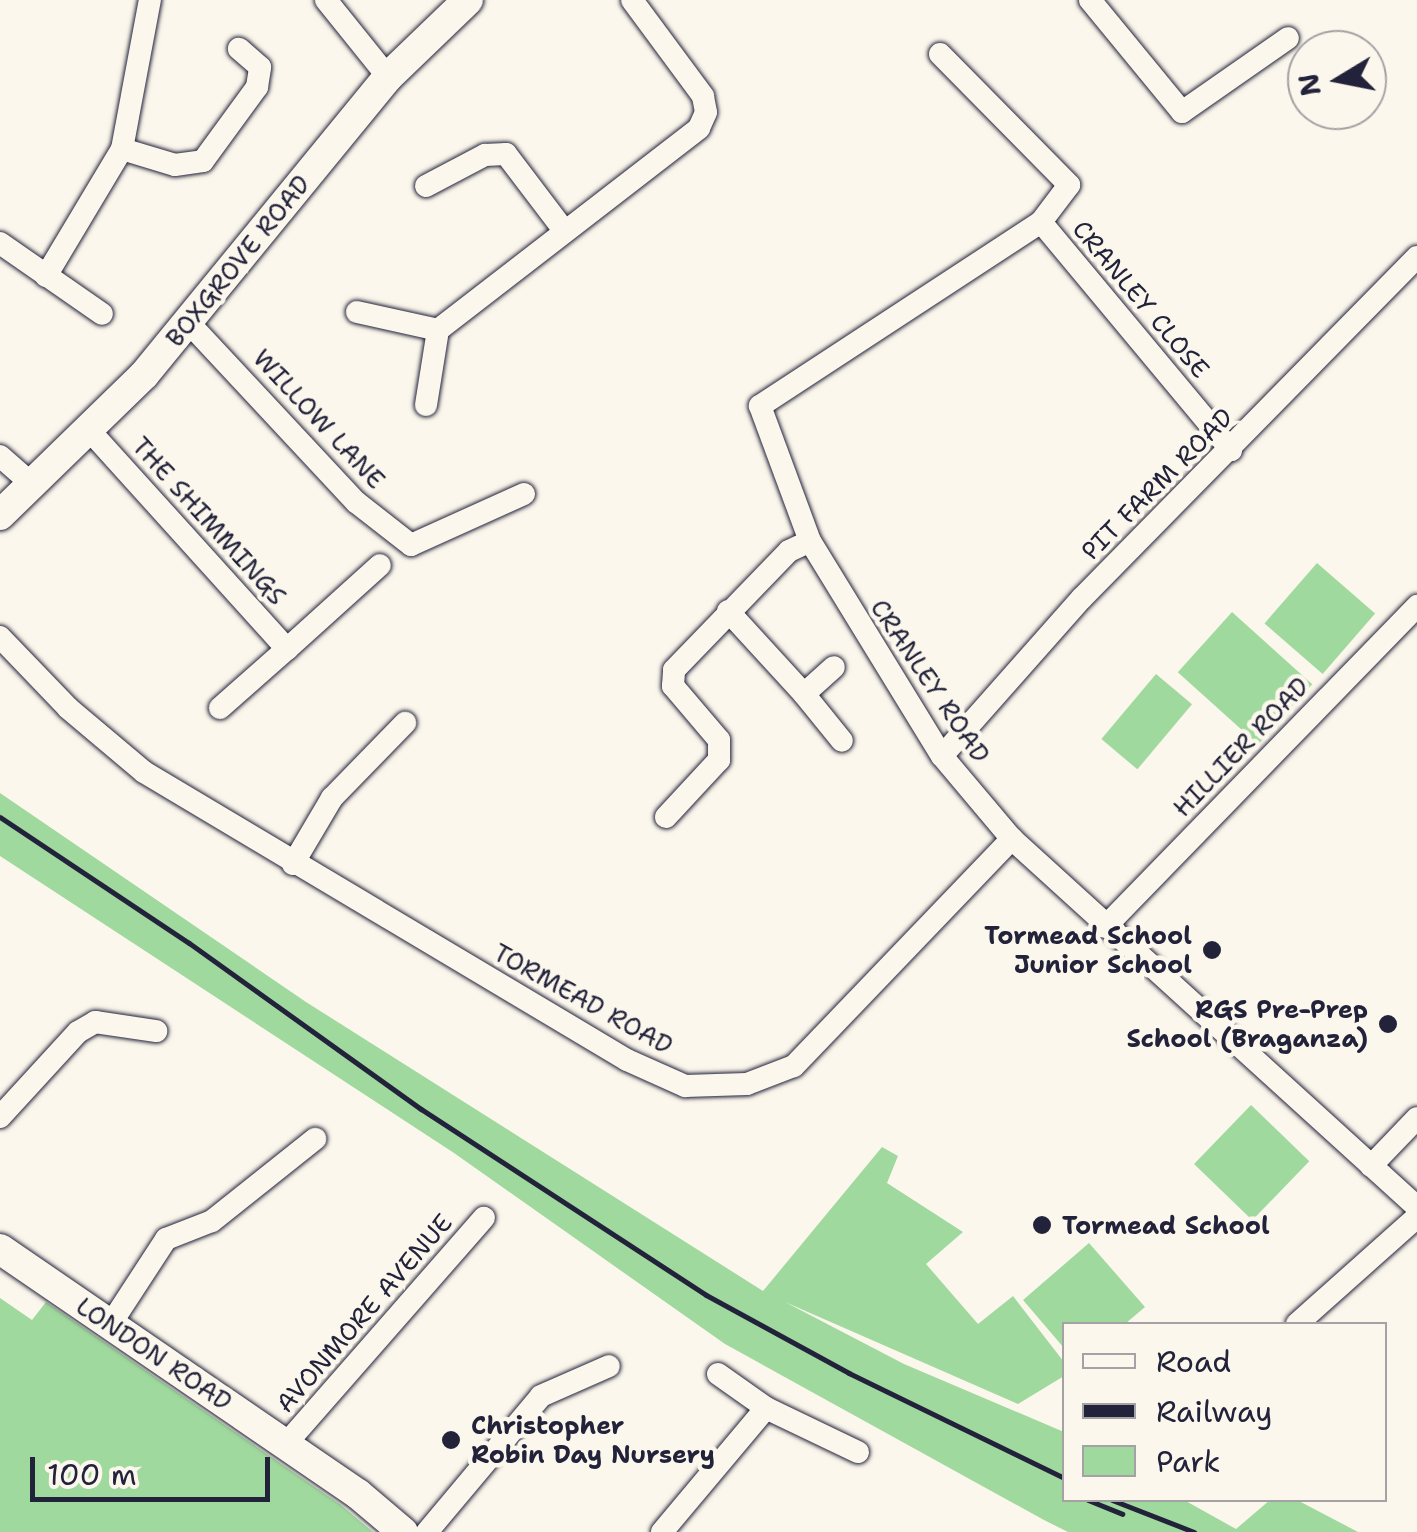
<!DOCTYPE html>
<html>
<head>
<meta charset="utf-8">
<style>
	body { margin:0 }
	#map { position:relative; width:1417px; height:1532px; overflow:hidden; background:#fbf7ec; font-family:"Shantell Sans",sans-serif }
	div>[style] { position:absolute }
	.green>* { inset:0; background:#a0d99e; transform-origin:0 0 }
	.roads { filter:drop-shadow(0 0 2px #22223b) drop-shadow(0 0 2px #22223b) }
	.minor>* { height:22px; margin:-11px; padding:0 11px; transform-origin:11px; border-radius:11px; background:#fbf7ec }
	.major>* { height:30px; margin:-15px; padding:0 15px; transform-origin:15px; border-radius:15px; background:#fbf7ec }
	.rail>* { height:5px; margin:-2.5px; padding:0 2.5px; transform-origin:2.5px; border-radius:2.5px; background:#22223b }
	.dots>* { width:28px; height:28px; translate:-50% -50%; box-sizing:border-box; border:5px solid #fbf7ec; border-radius:50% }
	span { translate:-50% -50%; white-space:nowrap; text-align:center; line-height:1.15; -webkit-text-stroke:9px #fbf7ec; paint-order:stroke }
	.street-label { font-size:25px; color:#22223b }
	.poi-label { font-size:25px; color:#22223b; font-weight:700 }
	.right { translate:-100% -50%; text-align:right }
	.left { translate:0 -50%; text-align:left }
	.legend { position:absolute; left:1062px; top:1322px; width:325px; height:180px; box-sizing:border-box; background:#fbf7ec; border:2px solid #a4a2a5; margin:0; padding:12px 18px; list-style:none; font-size:30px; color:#22223b }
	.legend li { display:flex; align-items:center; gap:20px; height:50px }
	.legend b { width:50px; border:2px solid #a4a2a5 }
	.north { position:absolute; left:1287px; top:30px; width:100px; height:100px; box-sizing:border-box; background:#fbf7ec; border:2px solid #a4a2a5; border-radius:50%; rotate:260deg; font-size:28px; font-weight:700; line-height:40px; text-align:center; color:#22223b }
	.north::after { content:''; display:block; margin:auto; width:35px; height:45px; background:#22223b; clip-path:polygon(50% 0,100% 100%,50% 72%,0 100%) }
	.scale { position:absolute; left:30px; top:1457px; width:240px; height:45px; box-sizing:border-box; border:5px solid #22223b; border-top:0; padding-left:12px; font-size:30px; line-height:35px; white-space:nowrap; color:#22223b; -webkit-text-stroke:8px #fbf7ec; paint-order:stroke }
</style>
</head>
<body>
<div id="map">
	<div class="green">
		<i style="left:1317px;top:563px;width:77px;height:80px;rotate:41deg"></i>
		<i style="left:1232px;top:612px;width:108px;height:81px;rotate:42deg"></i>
		<i style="left:1156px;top:674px;width:47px;height:85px;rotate:40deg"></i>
		<i style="clip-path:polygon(0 793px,306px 1002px,763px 1291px,882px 1147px,898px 1156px,887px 1183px,963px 1232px,926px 1264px,978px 1324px,1013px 1296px,1064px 1362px,1064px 1376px,1018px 1404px,785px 1302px,904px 1364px,1064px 1432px,1064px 1500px,1184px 1500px,1236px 1529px,1270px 1500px,1297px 1500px,1358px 1532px,1068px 1532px,1044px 1520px,725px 1344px,454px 1153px,0 856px)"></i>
		<i style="left:1251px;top:1105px;width:81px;height:82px;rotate:44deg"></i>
		<i style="clip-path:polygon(1089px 1243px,1145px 1307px,1125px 1324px,1064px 1324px,1064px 1348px,1023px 1300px)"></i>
		<i style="clip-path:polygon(0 1298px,32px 1320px,46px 1302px,341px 1505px,373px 1532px,0 1532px)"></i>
	</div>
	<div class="roads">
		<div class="minor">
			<i style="left:326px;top:0;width:99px;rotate:51.2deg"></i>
			<i style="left:1090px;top:0;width:145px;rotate:50.6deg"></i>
			<i style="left:1182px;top:112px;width:129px;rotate:-34.9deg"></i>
			<i style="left:940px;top:54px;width:184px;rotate:45.4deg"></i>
			<i style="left:1069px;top:185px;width:46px;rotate:127.1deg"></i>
			<i style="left:1041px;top:222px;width:297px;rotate:50.2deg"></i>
			<i style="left:122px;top:149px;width:55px;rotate:16.8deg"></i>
			<i style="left:175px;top:165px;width:28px;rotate:-8deg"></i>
			<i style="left:203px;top:161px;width:92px;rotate:-53.9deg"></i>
			<i style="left:257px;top:87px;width:20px;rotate:-81deg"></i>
			<i style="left:260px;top:67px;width:28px;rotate:-139deg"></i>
			<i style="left:426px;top:186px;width:67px;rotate:-27.7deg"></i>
			<i style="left:485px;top:155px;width:21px;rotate:-3deg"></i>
			<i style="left:506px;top:154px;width:94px;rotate:52.8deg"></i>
			<i style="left:1041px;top:222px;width:336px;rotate:146.8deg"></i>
			<i style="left:760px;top:406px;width:144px;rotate:69.7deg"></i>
			<i style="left:810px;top:541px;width:252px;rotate:58.5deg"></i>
			<i style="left:942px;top:756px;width:109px;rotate:49.9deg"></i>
			<i style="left:1012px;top:839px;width:547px;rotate:42.26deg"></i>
			<i style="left:0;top:243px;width:124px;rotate:34.8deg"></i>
			<i style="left:46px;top:276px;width:148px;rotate:-59.1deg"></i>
			<i style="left:122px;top:149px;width:152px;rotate:-79.4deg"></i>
			<i style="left:357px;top:312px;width:83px;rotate:12.5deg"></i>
			<i style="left:438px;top:330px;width:330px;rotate:-37.7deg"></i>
			<i style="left:699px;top:128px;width:17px;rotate:-66deg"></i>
			<i style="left:706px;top:112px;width:16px;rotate:-101deg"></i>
			<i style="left:703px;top:96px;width:119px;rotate:-126.5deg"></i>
			<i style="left:189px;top:323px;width:245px;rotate:47deg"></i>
			<i style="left:356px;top:502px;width:70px;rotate:38deg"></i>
			<i style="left:411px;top:545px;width:124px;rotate:-24.3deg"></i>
			<i style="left:426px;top:405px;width:76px;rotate:-80.9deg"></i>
			<i style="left:90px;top:431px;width:294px;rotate:47.9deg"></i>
			<i style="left:287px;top:649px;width:125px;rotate:-42.1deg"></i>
			<i style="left:0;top:456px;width:44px;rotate:41.3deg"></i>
			<i style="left:728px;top:611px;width:113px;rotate:47.5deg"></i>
			<i style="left:804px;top:694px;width:40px;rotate:-42deg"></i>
			<i style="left:0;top:637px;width:98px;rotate:46.2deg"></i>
			<i style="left:68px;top:708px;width:99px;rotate:40.1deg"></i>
			<i style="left:144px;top:772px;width:562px;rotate:30.81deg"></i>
			<i style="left:627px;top:1060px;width:64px;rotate:24.1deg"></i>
			<i style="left:685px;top:1086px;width:62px;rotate:-1.8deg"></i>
			<i style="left:747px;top:1084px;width:50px;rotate:-21deg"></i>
			<i style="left:794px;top:1066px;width:315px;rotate:-46.2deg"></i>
			<i style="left:804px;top:694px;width:60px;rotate:51deg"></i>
			<i style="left:220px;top:708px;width:89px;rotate:-41.4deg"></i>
			<i style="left:942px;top:756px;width:211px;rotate:-48.5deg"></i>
			<i style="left:1082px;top:598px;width:478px;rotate:-45.5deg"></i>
			<i style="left:666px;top:817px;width:78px;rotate:-47.1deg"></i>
			<i style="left:719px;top:760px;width:20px;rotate:-90deg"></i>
			<i style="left:719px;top:740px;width:71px;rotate:-130.4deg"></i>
			<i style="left:673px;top:686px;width:16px;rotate:-86deg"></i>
			<i style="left:674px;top:670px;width:165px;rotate:-46deg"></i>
			<i style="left:789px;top:551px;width:23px;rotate:-25deg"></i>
			<i style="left:293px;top:864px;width:77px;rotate:-59.4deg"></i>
			<i style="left:332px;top:798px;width:105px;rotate:-45.8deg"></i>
			<i style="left:1105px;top:927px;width:448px;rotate:-45.8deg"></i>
			<i style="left:0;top:1117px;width:115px;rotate:-47.5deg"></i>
			<i style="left:78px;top:1032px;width:20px;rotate:-30deg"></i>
			<i style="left:95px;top:1022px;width:62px;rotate:8.4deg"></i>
			<i style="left:1371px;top:1166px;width:66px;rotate:-46.2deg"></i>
			<i style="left:1297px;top:1324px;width:161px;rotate:-41.7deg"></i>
			<i style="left:110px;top:1325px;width:103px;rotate:-56.9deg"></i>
			<i style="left:166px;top:1239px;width:49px;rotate:-21.4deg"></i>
			<i style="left:212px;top:1221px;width:132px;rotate:-38.5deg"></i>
			<i style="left:718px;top:1374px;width:59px;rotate:35.3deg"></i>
			<i style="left:285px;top:1445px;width:302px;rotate:-48.8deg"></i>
			<i style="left:427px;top:1532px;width:177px;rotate:-50deg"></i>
			<i style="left:541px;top:1396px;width:74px;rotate:-23.8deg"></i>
			<i style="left:662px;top:1532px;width:162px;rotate:-50deg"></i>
			<i style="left:766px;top:1408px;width:102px;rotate:25.6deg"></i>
		</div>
		<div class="major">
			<i style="left:0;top:515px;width:201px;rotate:-44.2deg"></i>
			<i style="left:144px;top:375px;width:385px;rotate:-50.7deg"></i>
			<i style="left:388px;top:77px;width:111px;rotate:-43.9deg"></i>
			<i style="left:0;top:1249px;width:434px;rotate:34.4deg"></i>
			<i style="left:358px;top:1494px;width:59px;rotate:40.2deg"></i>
		</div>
	</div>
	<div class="rail">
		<i style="left:0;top:817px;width:227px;rotate:33.7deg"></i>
		<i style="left:189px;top:943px;width:285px;rotate:35.6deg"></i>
		<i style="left:421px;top:1109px;width:340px;rotate:33.1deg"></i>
		<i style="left:706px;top:1295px;width:163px;rotate:28.6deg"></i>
		<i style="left:849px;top:1373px;width:239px;rotate:26deg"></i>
		<i style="left:1088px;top:1500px;width:37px;rotate:22deg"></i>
		<i style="left:1112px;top:1500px;width:88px;rotate:21.3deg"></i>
	</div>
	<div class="dots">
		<i style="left:1212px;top:950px;background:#22223b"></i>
		<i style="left:1388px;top:1024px;background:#22223b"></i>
		<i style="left:1042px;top:1225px;background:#22223b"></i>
		<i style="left:451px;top:1440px;background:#22223b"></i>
	</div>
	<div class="street-label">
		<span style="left:238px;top:261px;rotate:-51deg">BOXGROVE ROAD</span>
		<span style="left:1141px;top:299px;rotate:50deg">CRANLEY CLOSE</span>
		<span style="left:319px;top:419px;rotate:47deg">WILLOW LANE</span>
		<span style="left:1157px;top:484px;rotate:-45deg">PIT FARM ROAD</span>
		<span style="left:209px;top:521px;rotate:48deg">THE SHIMMINGS</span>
		<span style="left:930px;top:681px;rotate:56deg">CRANLEY ROAD</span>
		<span style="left:1241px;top:747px;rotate:-46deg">HILLIER ROAD</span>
		<span style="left:583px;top:999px;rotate:29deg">TORMEAD ROAD</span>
		<span style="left:364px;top:1313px;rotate:-49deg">AVONMORE AVENUE</span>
		<span style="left:154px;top:1354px;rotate:34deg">LONDON ROAD</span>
	</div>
	<div class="poi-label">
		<span class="right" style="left:1192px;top:950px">Tormead School<br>Junior School</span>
		<span class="right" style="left:1368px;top:1024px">RGS Pre-Prep<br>School (Braganza)</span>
		<span class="left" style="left:1062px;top:1225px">Tormead School</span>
		<span class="left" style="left:471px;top:1440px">Christopher<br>Robin Day Nursery</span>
	</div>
	<ul class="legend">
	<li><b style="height:12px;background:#fbf7ec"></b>Road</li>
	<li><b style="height:12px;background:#22223b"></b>Railway</li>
	<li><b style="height:28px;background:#a0d99e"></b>Park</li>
	</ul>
	<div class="north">N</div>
	<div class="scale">100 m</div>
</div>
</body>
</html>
